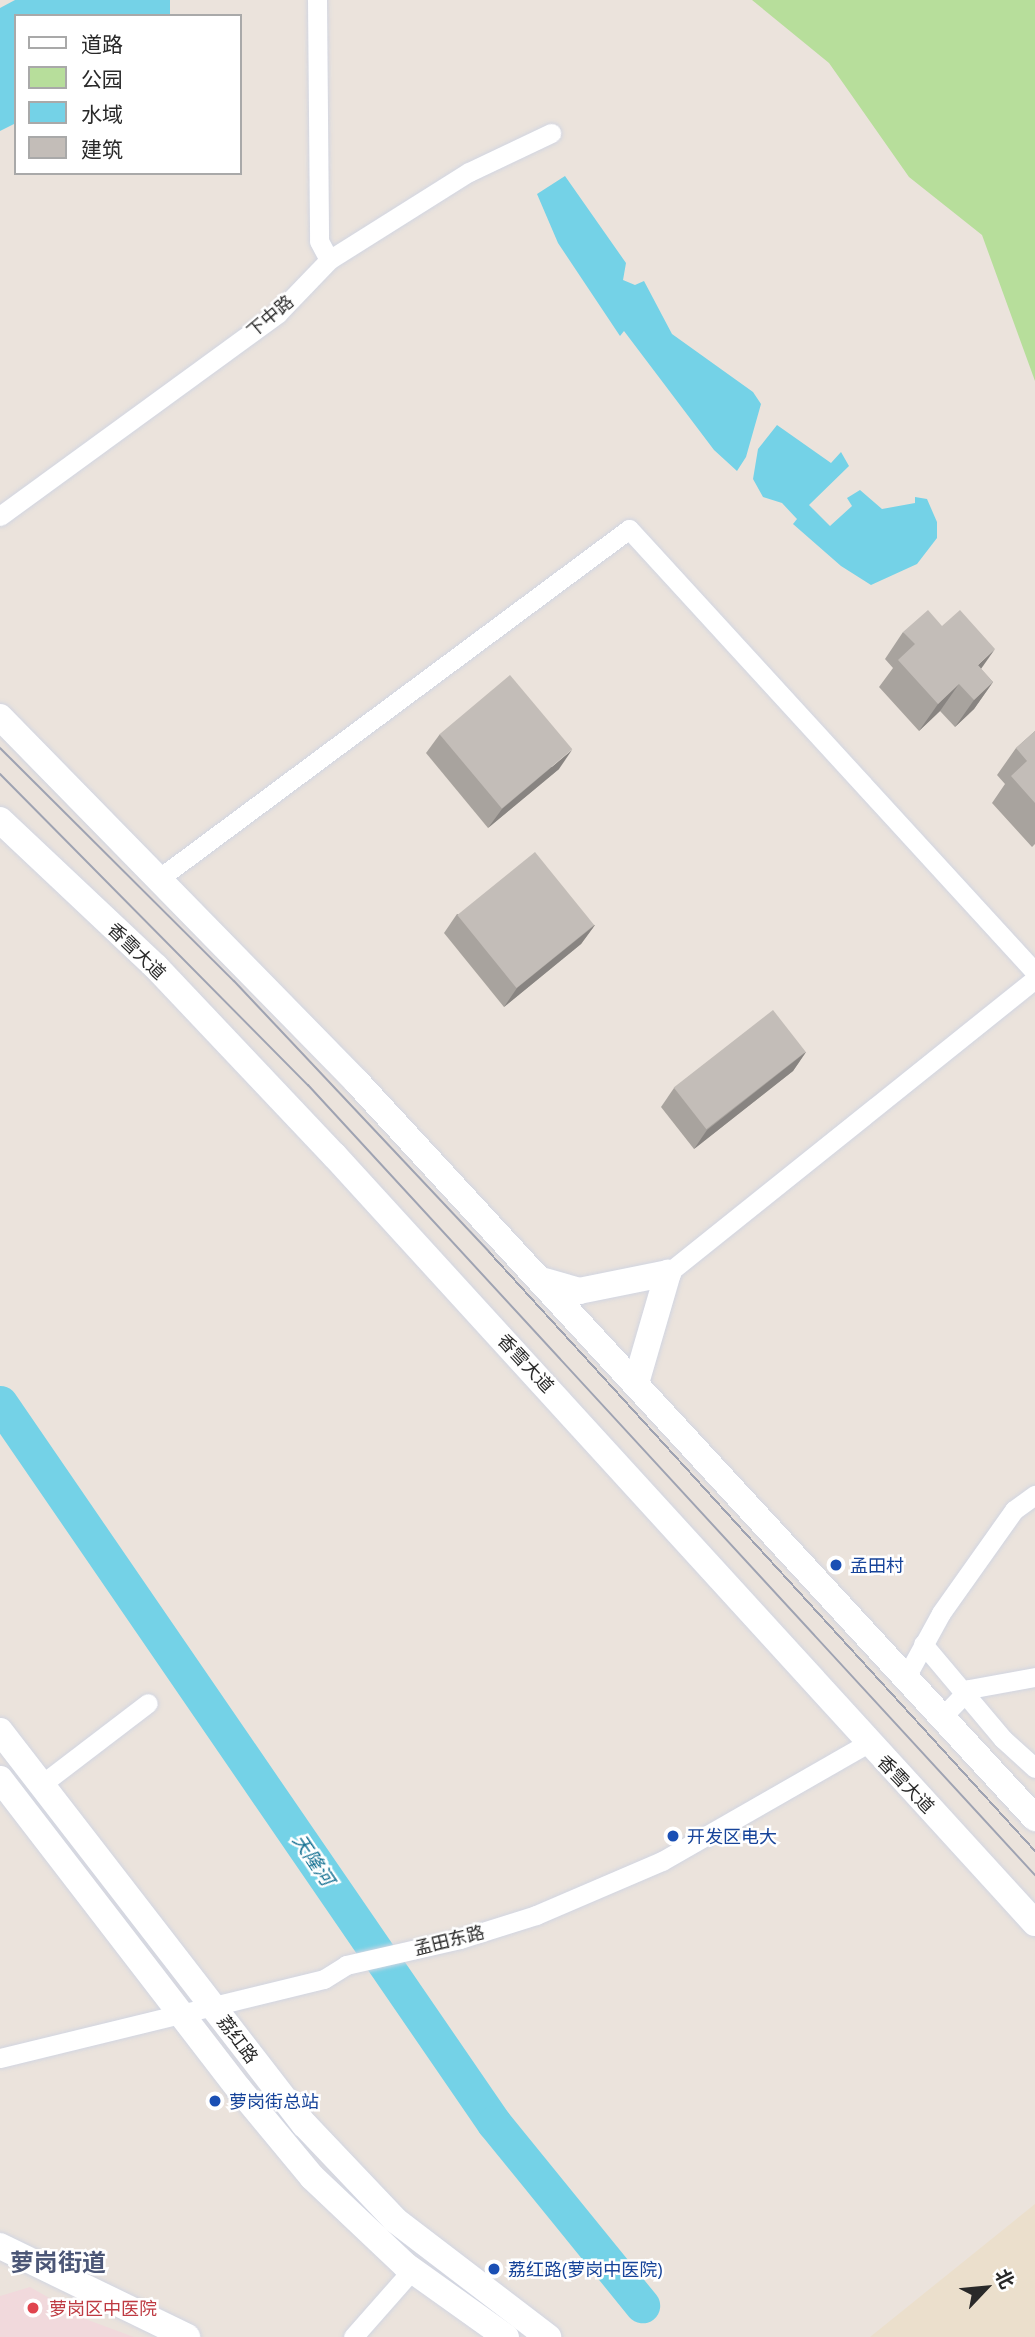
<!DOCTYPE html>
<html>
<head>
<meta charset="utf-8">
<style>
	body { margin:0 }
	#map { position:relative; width:1035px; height:2337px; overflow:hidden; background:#ebe3dc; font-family:"Open Sans","Noto Sans SC",sans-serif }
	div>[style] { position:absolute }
	.education>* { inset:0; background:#ebdfcc }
	.medical>* { inset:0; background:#f1d9dc }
	.green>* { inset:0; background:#b7de9b }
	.water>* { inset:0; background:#74d2e7 }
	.river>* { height:35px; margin:-17.5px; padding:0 17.5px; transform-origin:17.5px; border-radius:17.5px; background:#74d2e7 }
	.roads { filter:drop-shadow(0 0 2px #d1d5e1) drop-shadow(0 0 2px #d1d5e1) }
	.street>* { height:19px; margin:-9.5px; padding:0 9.5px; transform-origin:9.5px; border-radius:9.5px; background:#fff }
	.secondary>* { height:26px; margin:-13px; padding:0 13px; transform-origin:13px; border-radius:13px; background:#fff }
	.tram>* { height:2px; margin:-1px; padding:0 1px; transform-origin:1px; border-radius:1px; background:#9fa3b2 }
	.wall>* { inset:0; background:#a8a39e }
	.shaded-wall>* { inset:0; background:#888481 }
	.building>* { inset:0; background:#c3bdb8; transform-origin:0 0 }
	.dots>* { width:19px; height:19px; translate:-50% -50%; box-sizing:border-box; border:4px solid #fff; border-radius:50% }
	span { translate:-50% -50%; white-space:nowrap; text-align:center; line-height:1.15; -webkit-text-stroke:5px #fff; paint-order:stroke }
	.street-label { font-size:18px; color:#292929 }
	.transit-label { font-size:18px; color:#164399 }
	.left { translate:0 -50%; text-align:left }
	.health-label { font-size:18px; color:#be3a42 }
	.water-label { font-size:19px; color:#157192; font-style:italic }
	.district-label { font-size:24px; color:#4c5777; font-weight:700 }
	.legend { position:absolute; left:14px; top:14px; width:228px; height:161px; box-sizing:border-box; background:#fff; border:2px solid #a9a9a9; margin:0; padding:9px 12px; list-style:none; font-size:21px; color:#292929 }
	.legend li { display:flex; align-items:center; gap:14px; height:35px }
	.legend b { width:35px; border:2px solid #a9a9a9 }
	.north { position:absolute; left:951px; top:2253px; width:70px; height:70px; -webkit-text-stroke:5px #fff; paint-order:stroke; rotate:64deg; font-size:19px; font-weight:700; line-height:28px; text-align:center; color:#292929 }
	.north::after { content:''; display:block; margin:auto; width:24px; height:32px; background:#292929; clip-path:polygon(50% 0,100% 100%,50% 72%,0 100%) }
</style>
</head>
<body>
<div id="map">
	<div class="education">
		<i style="clip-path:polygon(1035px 2204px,1035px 2337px,870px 2337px)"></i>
	</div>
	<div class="medical">
		<i style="clip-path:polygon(30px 2287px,88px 2320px,134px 2337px,0 2337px,0 2296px)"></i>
	</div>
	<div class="green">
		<i style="clip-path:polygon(752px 0,1035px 0,1035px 381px,982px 235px,909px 177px,829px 63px)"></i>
	</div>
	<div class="water">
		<i style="clip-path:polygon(15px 0,170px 0,170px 16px,16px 16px,16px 123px,0 131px,0 8px)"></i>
		<i style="clip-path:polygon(565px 176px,626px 263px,623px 280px,635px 285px,644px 281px,672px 334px,753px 392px,761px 404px,746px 457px,737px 471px,714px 450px,624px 331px,620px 336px,558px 243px,537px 194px)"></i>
		<i style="clip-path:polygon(777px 425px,831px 463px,841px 452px,849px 466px,809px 505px,830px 526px,852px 506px,847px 498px,860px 490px,882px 509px,915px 503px,915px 497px,927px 499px,937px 522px,937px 538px,917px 564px,871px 585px,841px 566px,793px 524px,797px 519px,782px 503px,763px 497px,753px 479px,758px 449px)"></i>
	</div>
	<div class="river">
		<i style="left:0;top:1403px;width:873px;rotate:55.55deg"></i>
		<i style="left:494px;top:2123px;width:235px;rotate:50.9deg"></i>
	</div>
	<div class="roads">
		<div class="street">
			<i style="left:317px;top:0;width:241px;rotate:89.5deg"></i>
			<i style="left:319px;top:241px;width:21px;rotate:62deg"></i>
			<i style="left:0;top:516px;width:344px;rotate:-36.1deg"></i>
			<i style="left:278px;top:313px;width:74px;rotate:-46.1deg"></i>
			<i style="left:329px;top:260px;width:165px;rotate:-32.2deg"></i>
			<i style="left:469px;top:172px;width:91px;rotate:-25.4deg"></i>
			<i style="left:161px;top:877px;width:583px;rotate:-36.63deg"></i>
			<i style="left:629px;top:529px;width:601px;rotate:47.5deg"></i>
			<i style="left:668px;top:1273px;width:470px;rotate:-38.7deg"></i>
			<i style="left:923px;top:1644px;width:124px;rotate:49.9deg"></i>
			<i style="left:1003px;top:1739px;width:43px;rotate:42.2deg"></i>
			<i style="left:906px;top:1677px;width:73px;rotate:-61.3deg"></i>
			<i style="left:941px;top:1613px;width:126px;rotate:-54.7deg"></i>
			<i style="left:1014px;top:1510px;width:26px;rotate:-36deg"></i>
			<i style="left:942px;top:1717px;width:39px;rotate:-46deg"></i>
			<i style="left:969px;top:1689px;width:67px;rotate:-10.3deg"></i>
			<i style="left:42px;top:1784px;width:133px;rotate:-37.4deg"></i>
			<i style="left:0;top:2058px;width:333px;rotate:-13.7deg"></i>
			<i style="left:324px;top:1979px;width:26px;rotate:-32deg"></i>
			<i style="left:346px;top:1965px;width:117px;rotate:-12.8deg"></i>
			<i style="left:460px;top:1939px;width:80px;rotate:-17.5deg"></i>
			<i style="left:536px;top:1915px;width:137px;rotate:-23.2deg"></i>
			<i style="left:662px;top:1861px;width:237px;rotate:-29.8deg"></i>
			<i style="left:353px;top:2337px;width:89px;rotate:-48.6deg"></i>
		</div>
		<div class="secondary">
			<i style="left:0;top:717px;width:511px;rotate:45.63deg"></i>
			<i style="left:357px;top:1082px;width:1001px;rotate:47.35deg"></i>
			<i style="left:0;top:820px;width:214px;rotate:43.3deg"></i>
			<i style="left:156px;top:967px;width:259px;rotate:46.6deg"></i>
			<i style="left:334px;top:1155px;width:1040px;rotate:47.61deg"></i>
			<i style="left:541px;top:1280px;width:40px;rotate:16deg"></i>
			<i style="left:579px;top:1291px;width:91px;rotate:-11.4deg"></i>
			<i style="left:636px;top:1383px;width:115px;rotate:-73.8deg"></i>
			<i style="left:0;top:1731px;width:498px;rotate:52.3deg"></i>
			<i style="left:305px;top:2125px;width:131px;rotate:46.5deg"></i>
			<i style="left:395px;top:2220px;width:193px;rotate:37.4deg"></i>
			<i style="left:0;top:1779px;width:391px;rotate:52.4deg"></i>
			<i style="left:239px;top:2089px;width:114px;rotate:50.3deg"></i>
			<i style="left:312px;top:2177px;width:128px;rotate:43.4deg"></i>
			<i style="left:405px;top:2265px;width:124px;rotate:35.5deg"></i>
			<i style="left:0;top:2246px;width:208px;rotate:25.9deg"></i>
		</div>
	</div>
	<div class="tram">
		<i style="left:0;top:748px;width:330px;rotate:44.9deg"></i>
		<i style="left:234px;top:981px;width:372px;rotate:46.7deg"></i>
		<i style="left:489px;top:1252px;width:811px;rotate:47.65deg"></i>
		<i style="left:0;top:774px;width:438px;rotate:45.3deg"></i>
		<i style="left:308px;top:1085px;width:1074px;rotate:47.38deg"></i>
	</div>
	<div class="wall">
		<i style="clip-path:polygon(903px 632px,981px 669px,993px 682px,974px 709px,955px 727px,940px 711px,919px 731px,879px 687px,893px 668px,885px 659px)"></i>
		<i style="clip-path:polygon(1035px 731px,1035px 844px,1032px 847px,992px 803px,1005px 784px,997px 775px,1016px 748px)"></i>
		<i style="clip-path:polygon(440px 734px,559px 769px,488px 828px,426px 753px)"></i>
		<i style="clip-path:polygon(457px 914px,595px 925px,581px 944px,504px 1007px,444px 933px)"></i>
		<i style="clip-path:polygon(806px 1052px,793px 1071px,694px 1149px,661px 1107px,674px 1088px)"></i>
	</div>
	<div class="shaded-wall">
		<i style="clip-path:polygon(995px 649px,976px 676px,978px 665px)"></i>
		<i style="clip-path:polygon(993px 682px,974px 709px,955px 727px,974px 700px)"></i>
		<i style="clip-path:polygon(959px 684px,940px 711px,919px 731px,938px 704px)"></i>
		<i style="clip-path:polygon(572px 750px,559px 769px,488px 828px,502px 809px)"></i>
		<i style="clip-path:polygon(595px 925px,581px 944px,504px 1007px,517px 988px)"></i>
		<i style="clip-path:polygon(806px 1052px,793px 1071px,694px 1149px,707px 1130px)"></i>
	</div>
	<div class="building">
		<i style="clip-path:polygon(928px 610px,942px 626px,960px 610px,995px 649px,978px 665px,993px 682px,974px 700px,959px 684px,938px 704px,898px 660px,915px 644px,903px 632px)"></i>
		<i style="left:510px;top:675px;width:97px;height:92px;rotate:50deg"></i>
		<i style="clip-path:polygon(1035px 731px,1035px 803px,1011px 776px,1027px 761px,1016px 748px)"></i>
		<i style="left:535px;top:852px;width:94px;height:100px;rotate:51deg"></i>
		<i style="left:773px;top:1010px;width:53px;height:126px;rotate:52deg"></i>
	</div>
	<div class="dots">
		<i style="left:836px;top:1565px;background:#1a4fb4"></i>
		<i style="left:673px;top:1836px;background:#1a4fb4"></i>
		<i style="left:215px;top:2101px;background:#1a4fb4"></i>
		<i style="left:494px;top:2269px;background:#1a4fb4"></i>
		<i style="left:33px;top:2308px;background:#e0444e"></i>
	</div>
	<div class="street-label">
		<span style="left:270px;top:316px;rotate:-40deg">下中路</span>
		<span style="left:137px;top:951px;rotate:44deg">香雪大道</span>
		<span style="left:526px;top:1363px;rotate:47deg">香雪大道</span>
		<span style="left:906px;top:1784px;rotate:46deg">香雪大道</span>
		<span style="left:449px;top:1940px;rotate:-14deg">孟田东路</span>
		<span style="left:238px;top:2039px;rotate:53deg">荔红路</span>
	</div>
	<div class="transit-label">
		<span class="left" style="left:850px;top:1565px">孟田村</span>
		<span class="left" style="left:687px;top:1836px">开发区电大</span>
		<span class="left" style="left:229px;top:2101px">萝岗街总站</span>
		<span class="left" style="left:508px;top:2269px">荔红路(萝岗中医院)</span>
	</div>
	<div class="health-label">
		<span class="left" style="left:49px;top:2308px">萝岗区中医院</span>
	</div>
	<div class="water-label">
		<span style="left:313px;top:1860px;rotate:56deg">天隆河</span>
	</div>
	<div class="district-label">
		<span style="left:58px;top:2262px">萝岗街道</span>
	</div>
	<ul class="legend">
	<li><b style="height:9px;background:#fff"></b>道路</li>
	<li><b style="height:19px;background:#b7de9b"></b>公园</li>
	<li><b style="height:19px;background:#74d2e7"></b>水域</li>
	<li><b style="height:19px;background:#c3bdb8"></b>建筑</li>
	</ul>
	<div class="north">北</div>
</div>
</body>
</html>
